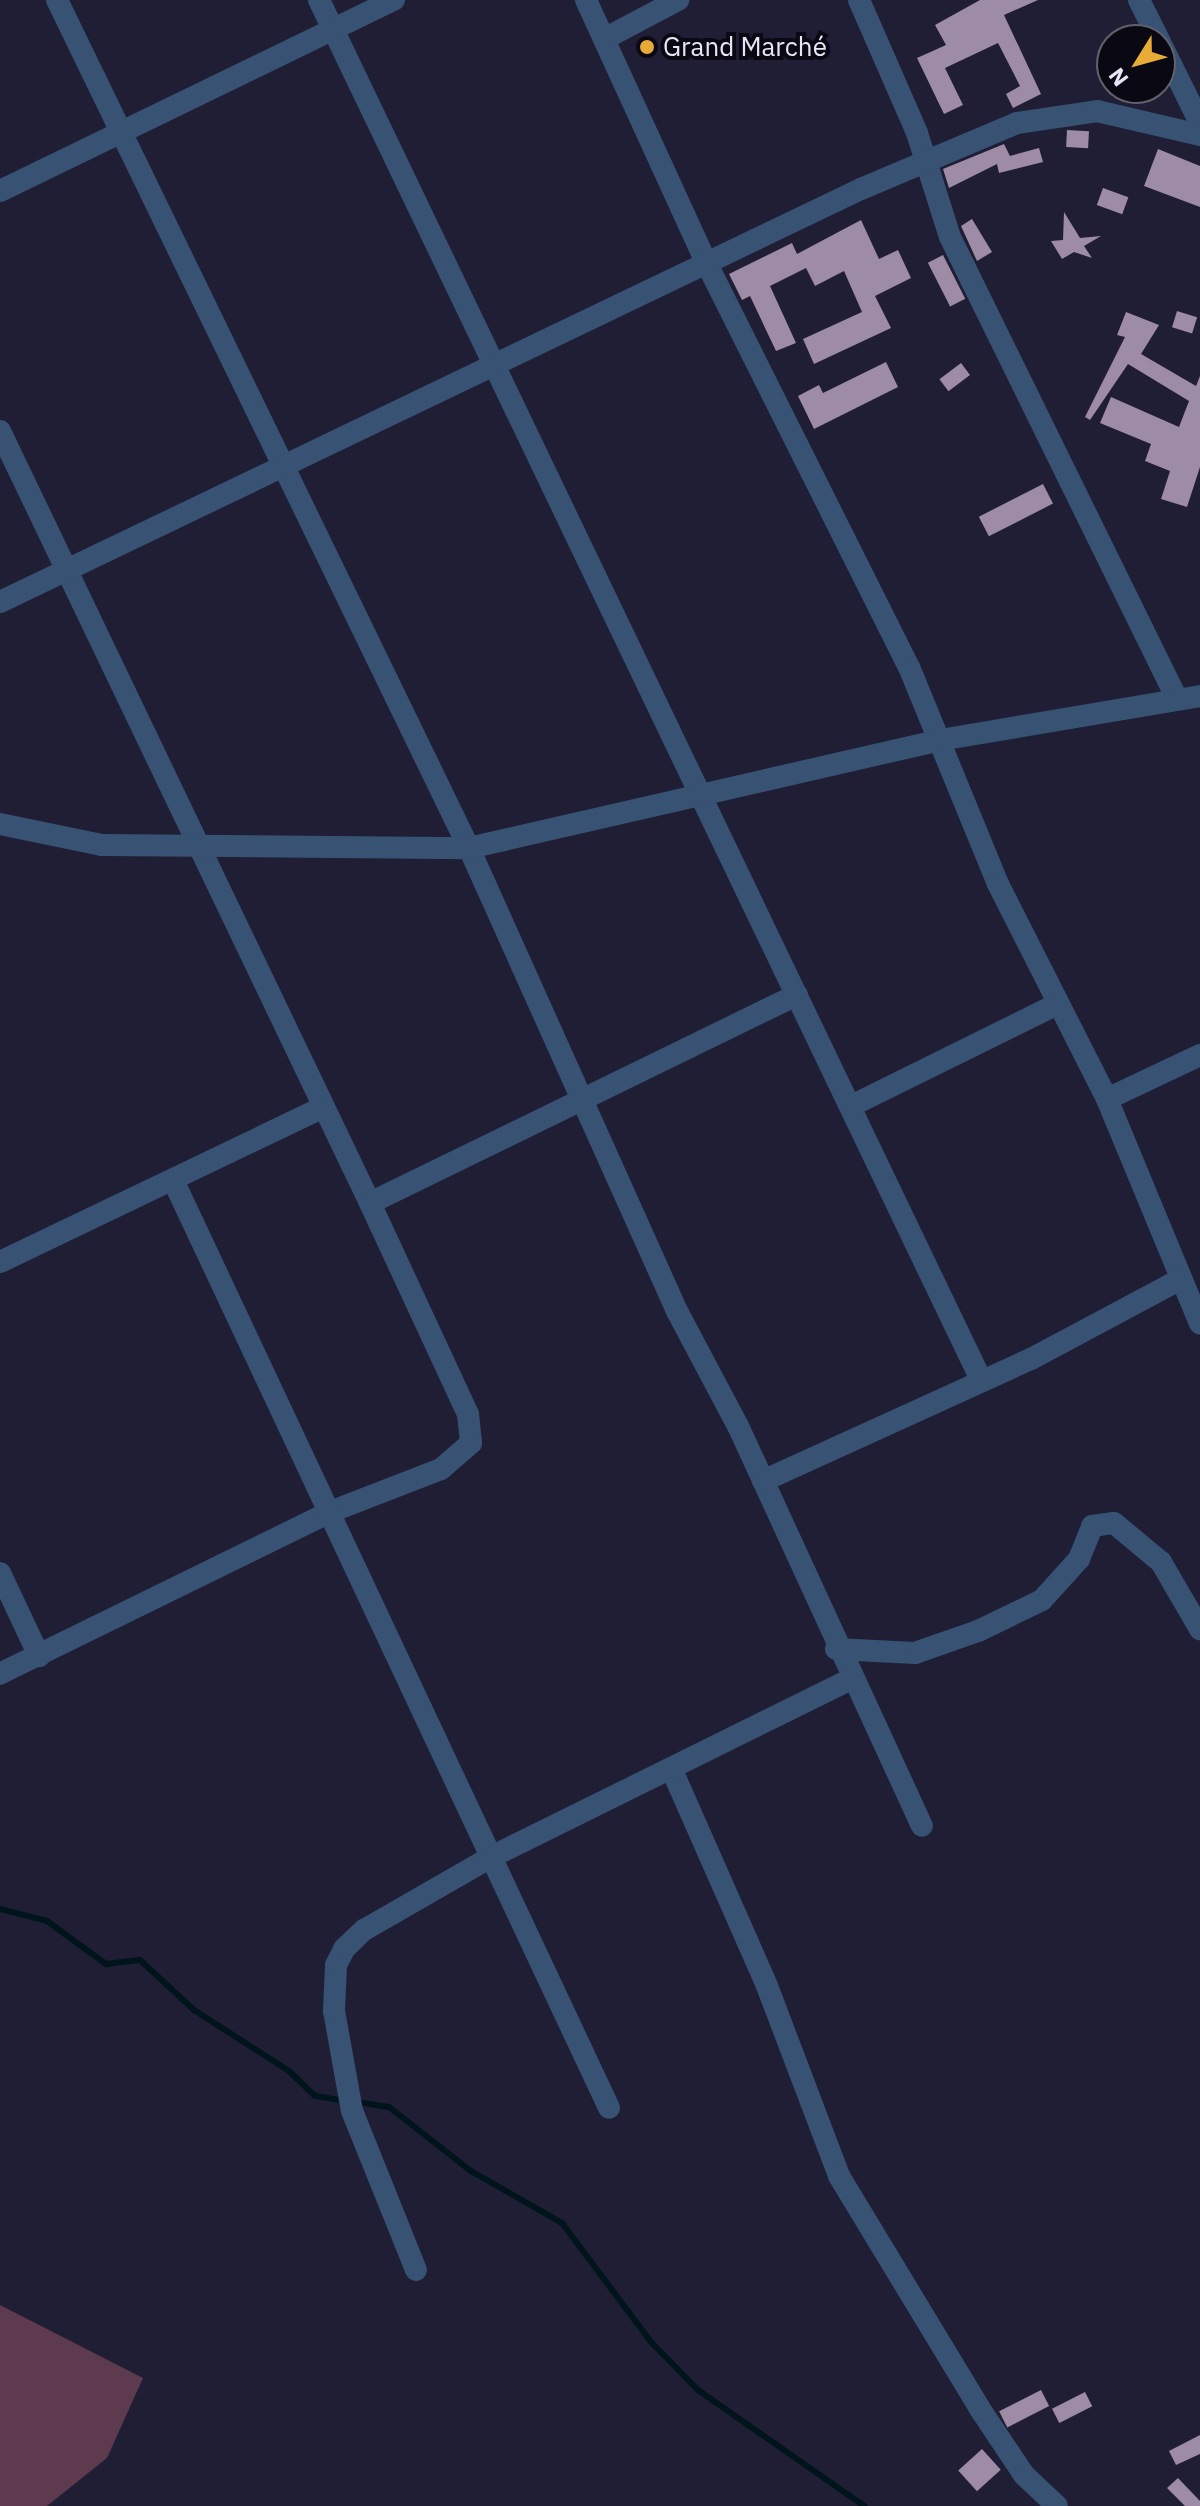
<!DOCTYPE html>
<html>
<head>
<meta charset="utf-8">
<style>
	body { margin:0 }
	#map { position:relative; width:1200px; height:2506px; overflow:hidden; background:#1f1e35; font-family:"IBM Plex Sans",sans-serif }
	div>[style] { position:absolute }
	.green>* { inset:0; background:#5d3a4d }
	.stream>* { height:6px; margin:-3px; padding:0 3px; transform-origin:3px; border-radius:3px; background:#00141c }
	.building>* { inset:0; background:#9e8ba6; transform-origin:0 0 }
	.minor>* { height:22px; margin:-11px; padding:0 11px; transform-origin:11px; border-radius:11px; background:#375273 }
	.dots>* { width:22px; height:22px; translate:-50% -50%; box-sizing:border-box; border:4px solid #0a0913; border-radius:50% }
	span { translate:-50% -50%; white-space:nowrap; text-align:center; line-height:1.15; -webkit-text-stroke:8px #0a0913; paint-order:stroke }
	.poi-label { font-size:26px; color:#e6e6f6 }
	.left { translate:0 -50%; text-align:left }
	.north { position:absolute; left:1096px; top:24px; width:80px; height:80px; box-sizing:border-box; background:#0a0913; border:2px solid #62616e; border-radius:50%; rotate:233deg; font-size:22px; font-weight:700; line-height:32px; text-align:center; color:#e6e6f6 }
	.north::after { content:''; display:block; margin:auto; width:28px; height:36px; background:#e8ab37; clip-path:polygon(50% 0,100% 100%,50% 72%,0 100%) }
</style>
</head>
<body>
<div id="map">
	<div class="green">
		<i style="clip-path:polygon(0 2305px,143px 2378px,107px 2458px,47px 2506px,0 2506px)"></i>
	</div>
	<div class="stream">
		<i style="left:0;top:1909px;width:49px;rotate:14.3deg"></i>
		<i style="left:47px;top:1921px;width:73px;rotate:36.1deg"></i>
		<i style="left:106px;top:1964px;width:34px;rotate:-7deg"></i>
		<i style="left:140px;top:1960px;width:74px;rotate:42.8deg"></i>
		<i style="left:194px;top:2010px;width:113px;rotate:32.7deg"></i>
		<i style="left:289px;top:2071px;width:36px;rotate:44deg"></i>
		<i style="left:315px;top:2096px;width:31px;rotate:9deg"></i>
		<i style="left:357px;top:2102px;width:32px;rotate:9deg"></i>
		<i style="left:389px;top:2107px;width:104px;rotate:38deg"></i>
		<i style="left:471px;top:2171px;width:105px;rotate:29.7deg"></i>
		<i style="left:562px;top:2223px;width:149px;rotate:53.2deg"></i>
		<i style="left:651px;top:2342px;width:67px;rotate:45.6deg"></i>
		<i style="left:698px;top:2390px;width:203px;rotate:34.9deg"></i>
	</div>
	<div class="building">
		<i style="clip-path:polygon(980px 0,1038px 0,1004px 15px,1041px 94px,1013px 108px,1006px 94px,1020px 86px,998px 43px,945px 68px,963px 105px,944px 114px,917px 58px,946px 45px,935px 25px)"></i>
		<i style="left:1067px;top:130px;width:22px;height:17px;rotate:3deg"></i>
		<i style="clip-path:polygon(1004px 144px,1010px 156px,1039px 148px,1043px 162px,999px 173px,997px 164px,949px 188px,943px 169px)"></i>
		<i style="clip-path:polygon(1158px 149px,1200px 166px,1200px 207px,1144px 186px)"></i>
		<i style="left:1103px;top:188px;width:27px;height:18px;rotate:20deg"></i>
		<i style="clip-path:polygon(1064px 212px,1080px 238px,1101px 236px,1084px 246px,1092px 258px,1074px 252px,1062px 259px,1051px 241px,1063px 240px)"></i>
		<i style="clip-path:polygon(972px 219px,992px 252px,977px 261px,961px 226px)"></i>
		<i style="clip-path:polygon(861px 220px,879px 259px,898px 250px,911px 278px,875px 296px,891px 328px,814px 364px,803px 339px,862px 312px,844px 271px,815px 286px,806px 268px,770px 286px,796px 343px,776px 351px,750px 296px,742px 300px,729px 274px,792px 243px,797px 254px)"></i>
		<i style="left:943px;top:255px;width:49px;height:17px;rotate:63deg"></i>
		<i style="left:1177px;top:311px;width:21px;height:17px;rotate:17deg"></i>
		<i style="clip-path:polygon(1126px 312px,1159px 325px,1141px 354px,1196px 386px,1200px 376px,1200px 467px,1187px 507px,1161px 499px,1170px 471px,1145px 461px,1151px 444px,1100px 423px,1111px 397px,1179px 427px,1189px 401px,1128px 364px,1090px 420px,1085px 417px,1125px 337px,1117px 335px)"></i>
		<i style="clip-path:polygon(886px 362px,898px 387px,814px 429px,798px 396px,819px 385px,823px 393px)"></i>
		<i style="left:961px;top:363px;width:15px;height:27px;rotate:53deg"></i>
		<i style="left:1043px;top:484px;width:22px;height:72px;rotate:63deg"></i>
		<i style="left:1041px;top:2390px;width:18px;height:47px;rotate:63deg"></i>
		<i style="left:1085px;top:2392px;width:16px;height:37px;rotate:63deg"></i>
		<i style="clip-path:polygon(1200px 2435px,1200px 2454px,1176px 2465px,1169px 2451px)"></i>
		<i style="left:982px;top:2449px;width:28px;height:32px;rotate:48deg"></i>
		<i style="clip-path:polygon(1178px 2478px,1200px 2501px,1200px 2506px,1185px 2506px,1167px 2488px)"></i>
	</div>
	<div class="minor">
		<i style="left:57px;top:0;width:943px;rotate:64.09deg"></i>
		<i style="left:469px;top:848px;width:508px;rotate:65.81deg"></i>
		<i style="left:677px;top:1311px;width:130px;rotate:62.1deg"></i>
		<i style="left:738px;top:1426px;width:440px;rotate:65.3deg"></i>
		<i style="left:319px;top:0;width:1531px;rotate:64.37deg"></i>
		<i style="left:586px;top:0;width:293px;rotate:65.4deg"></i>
		<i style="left:708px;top:266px;width:449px;rotate:63.4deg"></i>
		<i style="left:909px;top:667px;width:235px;rotate:67.7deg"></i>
		<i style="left:998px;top:884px;width:241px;rotate:63.1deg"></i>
		<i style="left:1107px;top:1099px;width:243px;rotate:67.5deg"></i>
		<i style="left:859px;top:0;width:145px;rotate:66.4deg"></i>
		<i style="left:917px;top:133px;width:109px;rotate:72.4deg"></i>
		<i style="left:950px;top:237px;width:513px;rotate:63.83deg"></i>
		<i style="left:1139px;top:0;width:45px;rotate:63.4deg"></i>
		<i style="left:604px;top:39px;width:84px;rotate:-27.8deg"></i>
		<i style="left:1160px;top:42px;width:90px;rotate:63.7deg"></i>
		<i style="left:0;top:191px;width:438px;rotate:-25.9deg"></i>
		<i style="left:0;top:431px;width:856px;rotate:64.39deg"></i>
		<i style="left:370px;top:1203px;width:233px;rotate:65.1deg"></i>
		<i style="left:468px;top:1414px;width:29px;rotate:84deg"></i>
		<i style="left:471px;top:1443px;width:40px;rotate:139deg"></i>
		<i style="left:441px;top:1469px;width:119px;rotate:158.8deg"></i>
		<i style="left:330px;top:1512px;width:368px;rotate:153.9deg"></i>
		<i style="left:0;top:602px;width:955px;rotate:-25.63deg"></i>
		<i style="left:861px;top:189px;width:169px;rotate:-22.9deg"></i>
		<i style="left:1017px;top:123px;width:81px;rotate:-8.5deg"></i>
		<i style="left:1097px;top:111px;width:106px;rotate:13.1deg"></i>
		<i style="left:0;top:824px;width:104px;rotate:11.6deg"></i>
		<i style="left:102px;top:845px;width:367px;rotate:0.5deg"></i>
		<i style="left:469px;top:848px;width:483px;rotate:-12.9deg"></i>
		<i style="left:940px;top:740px;width:264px;rotate:-9.6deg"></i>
		<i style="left:1107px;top:1099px;width:103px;rotate:-25.3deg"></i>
		<i style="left:851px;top:1106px;width:228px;rotate:-26.3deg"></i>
		<i style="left:173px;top:1180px;width:1025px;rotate:64.83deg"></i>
		<i style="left:370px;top:1203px;width:475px;rotate:-26deg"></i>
		<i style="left:0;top:1262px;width:357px;rotate:-25.6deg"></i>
		<i style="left:763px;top:1481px;width:294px;rotate:-24.5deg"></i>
		<i style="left:1031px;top:1359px;width:168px;rotate:-28.1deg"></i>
		<i style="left:0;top:1573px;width:92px;rotate:64.8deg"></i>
		<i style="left:836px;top:1649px;width:79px;rotate:2.9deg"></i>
		<i style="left:915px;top:1653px;width:67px;rotate:-19.2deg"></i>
		<i style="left:978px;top:1631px;width:71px;rotate:-25.8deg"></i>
		<i style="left:1042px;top:1600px;width:55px;rotate:-47.9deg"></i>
		<i style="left:1079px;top:1559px;width:35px;rotate:-68deg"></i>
		<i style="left:1092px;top:1526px;width:22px;rotate:-8deg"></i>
		<i style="left:1114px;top:1523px;width:61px;rotate:39.7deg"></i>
		<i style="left:1161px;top:1562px;width:78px;rotate:59.8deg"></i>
		<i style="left:671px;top:1768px;width:238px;rotate:66.2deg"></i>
		<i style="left:767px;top:1986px;width:203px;rotate:69.2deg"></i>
		<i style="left:839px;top:2176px;width:272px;rotate:58.8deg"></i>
		<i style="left:980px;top:2409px;width:79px;rotate:56.3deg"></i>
		<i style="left:1024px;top:2475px;width:45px;rotate:43.2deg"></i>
		<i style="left:416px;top:2270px;width:171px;rotate:-111.9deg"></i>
		<i style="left:352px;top:2111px;width:102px;rotate:-100.2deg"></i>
		<i style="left:334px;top:2011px;width:46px;rotate:-87.5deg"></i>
		<i style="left:336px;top:1965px;width:18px;rotate:-63deg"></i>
		<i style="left:344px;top:1949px;width:28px;rotate:-44deg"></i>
		<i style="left:364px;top:1930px;width:144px;rotate:-29.9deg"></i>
		<i style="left:489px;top:1858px;width:402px;rotate:-26.3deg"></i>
	</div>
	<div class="dots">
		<i style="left:647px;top:47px;background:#e8ab37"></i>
	</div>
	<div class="poi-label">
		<span class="left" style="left:663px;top:47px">Grand Marché</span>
	</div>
	<div class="north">N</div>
</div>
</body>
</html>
